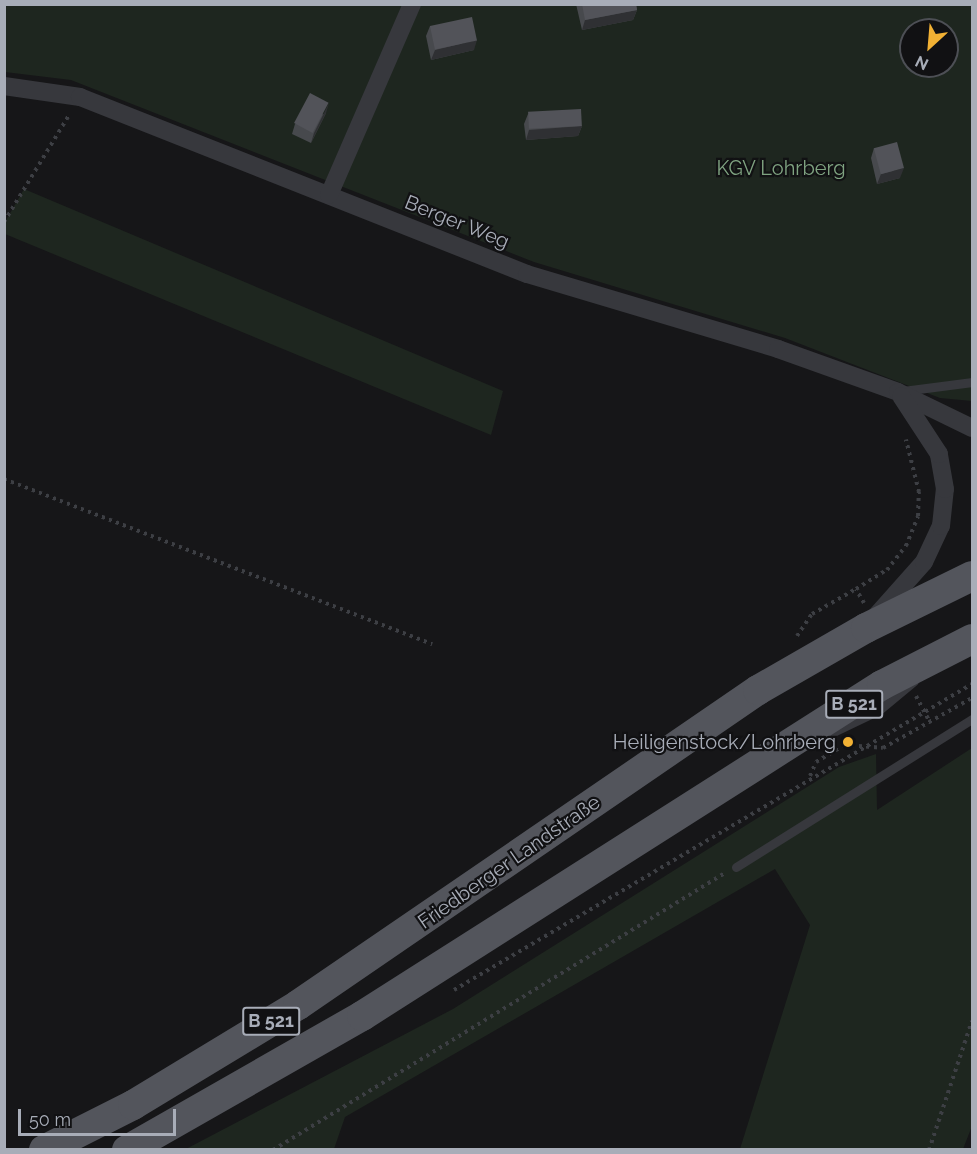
<!DOCTYPE html>
<html>
<head>
<meta charset="utf-8">
<style>
	body { margin:0 }
	#map { position:relative; width:977px; height:1154px; overflow:hidden; background:#161618; font-family:Raleway,sans-serif }
	div>[style] { position:absolute }
	.green>* { inset:0; background:#1e261f }
	.path>* { height:4px; margin-top:-2px; transform-origin:0; background:repeating-linear-gradient(90deg,#3d3f44 0 3px,transparent 0 7.5px) }
	.lane>* { height:9px; margin:-4.5px; padding:0 4.5px; transform-origin:4.5px; border-radius:4.5px; background:#37383d }
	.street>* { height:18px; margin:-9px; padding:0 9px; transform-origin:9px; border-radius:9px; background:#37383d }
	.primary>* { height:30px; margin:-15px; padding:0 15px; transform-origin:15px; border-radius:15px; background:#53555c }
	.wall>* { inset:0; background:#47494d }
	.shaded-wall>* { inset:0; background:#2f3033 }
	.building>* { inset:0; background:#525359; transform-origin:0 0 }
	.dots>* { width:16px; height:16px; translate:-50% -50%; box-sizing:border-box; border:3px solid #111113; border-radius:50% }
	span { translate:-50% -50%; white-space:nowrap; text-align:center; line-height:1.15; -webkit-text-stroke:4.5px #111113; paint-order:stroke }
	.shield-label span { padding:2px 4px; background:#111113; border:2px solid; border-radius:4px; -webkit-text-stroke-width:0 }
	.shield-label { font-size:18px; color:#a8adb8; font-weight:700 }
	.park-label { font-size:20px; color:#7fa381 }
	.street-label { font-size:20px; color:#a8adb8 }
	.poi-label { font-size:20px; color:#a8adb8 }
	.right { translate:-100% -50%; text-align:right }
	.frame { position:absolute; inset:0; border:6px solid #a8adb8; pointer-events:none }
	.north { position:absolute; left:899px; top:18px; width:60px; height:60px; box-sizing:border-box; background:#111113; border:2px solid #4d4f55; border-radius:50%; rotate:206deg; font-size:16px; font-weight:700; line-height:24px; text-align:center; color:#a8adb8 }
	.north::after { content:''; display:block; margin:auto; width:21px; height:27px; background:#f2b134; clip-path:polygon(50% 0,100% 100%,50% 72%,0 100%) }
	.scale { position:absolute; left:18px; top:1109px; width:158px; height:27px; box-sizing:border-box; border:3px solid #a8adb8; border-top:0; padding-left:8px; font-size:18px; line-height:21px; white-space:nowrap; color:#a8adb8; -webkit-text-stroke:4px #111113; paint-order:stroke }
</style>
</head>
<body>
<div id="map">
	<div class="green">
		<i style="clip-path:polygon(evenodd,5px 5px,972px 5px,972px 401px,940px 398px,785px 338px,534px 262px,71px 80px,5px 72px,5px 5px,911px 30px,947px 30px,947px 66px,911px 66px,911px 30px)"></i>
		<i style="clip-path:polygon(24px 189px,503px 391px,491px 435px,5px 234px,5px 222px)"></i>
		<i style="clip-path:polygon(972px 748px,972px 1126px,963px 1149px,740px 1149px,810px 925px,775px 869px,345px 1117px,334px 1149px,184px 1150px,453px 1009px,839px 767px,876px 754px,877px 810px)"></i>
	</div>
	<div class="path">
		<i style="left:4px;top:222px;width:125px;rotate:-58.7deg"></i>
		<i style="left:4px;top:479px;width:459px;rotate:21.1deg"></i>
		<i style="left:864px;top:603px;width:16px;rotate:-120deg"></i>
		<i style="left:856px;top:589px;width:36px;rotate:-32deg"></i>
		<i style="left:887px;top:570px;width:31px;rotate:-52deg"></i>
		<i style="left:906px;top:546px;width:32px;rotate:-68deg"></i>
		<i style="left:918px;top:516px;width:24px;rotate:-88deg"></i>
		<i style="left:919px;top:492px;width:54px;rotate:-104deg"></i>
		<i style="left:797px;top:636px;width:27px;rotate:-56deg"></i>
		<i style="left:812px;top:614px;width:51px;rotate:-29.6deg"></i>
		<i style="left:916px;top:696px;width:30px;rotate:62deg"></i>
		<i style="left:810px;top:776px;width:15px;rotate:-67deg"></i>
		<i style="left:816px;top:762px;width:33px;rotate:-31deg"></i>
		<i style="left:844px;top:745px;width:39px;rotate:4deg"></i>
		<i style="left:883px;top:748px;width:102px;rotate:-29.3deg"></i>
		<i style="left:454px;top:990px;width:602px;rotate:-30.57deg"></i>
		<i style="left:273px;top:1150px;width:530px;rotate:-31.5deg"></i>
		<i style="left:929px;top:1150px;width:136px;rotate:-71.6deg"></i>
	</div>
	<div class="lane">
		<i style="left:903px;top:391px;width:70px;rotate:-7.4deg"></i>
		<i style="left:827px;top:735px;width:58px;rotate:-25.7deg"></i>
		<i style="left:879px;top:710px;width:45px;rotate:-39.6deg"></i>
		<i style="left:736px;top:867px;width:279px;rotate:-32.1deg"></i>
	</div>
	<div class="street">
		<i style="left:4px;top:86px;width:77px;rotate:8.2deg"></i>
		<i style="left:80px;top:97px;width:481px;rotate:21.6deg"></i>
		<i style="left:527px;top:274px;width:262px;rotate:16.6deg"></i>
		<i style="left:778px;top:349px;width:127px;rotate:19.7deg"></i>
		<i style="left:898px;top:392px;width:82px;rotate:25.9deg"></i>
		<i style="left:329px;top:195px;width:208px;rotate:-66.5deg"></i>
		<i style="left:876px;top:616px;width:72px;rotate:-48.4deg"></i>
		<i style="left:924px;top:562px;width:40px;rotate:-65deg"></i>
		<i style="left:941px;top:526px;width:37px;rotate:-84deg"></i>
		<i style="left:945px;top:489px;width:36px;rotate:-100deg"></i>
		<i style="left:939px;top:454px;width:69px;rotate:-123.2deg"></i>
	</div>
	<div class="primary">
		<i style="left:44px;top:1150px;width:100px;rotate:-26.8deg"></i>
		<i style="left:133px;top:1105px;width:193px;rotate:-31.2deg"></i>
		<i style="left:298px;top:1005px;width:558px;rotate:-34.4deg"></i>
		<i style="left:758px;top:690px;width:125px;rotate:-29.9deg"></i>
		<i style="left:866px;top:628px;width:118px;rotate:-26.1deg"></i>
		<i style="left:127px;top:1150px;width:271px;rotate:-29.7deg"></i>
		<i style="left:362px;top:1016px;width:616px;rotate:-32.48deg"></i>
		<i style="left:882px;top:685px;width:101px;rotate:-27.1deg"></i>
	</div>
	<div class="wall">
		<i style="clip-path:polygon(576px 4px,636px 4px,637px 10px,633px 20px,582px 30px)"></i>
		<i style="clip-path:polygon(430px 26px,474px 50px,431px 60px,426px 36px)"></i>
		<i style="clip-path:polygon(326px 113px,311px 143px,292px 134px,295px 124px)"></i>
		<i style="clip-path:polygon(528px 114px,582px 126px,578px 136px,526px 140px,524px 124px)"></i>
		<i style="clip-path:polygon(874px 148px,900px 178px,877px 184px,871px 158px)"></i>
	</div>
	<div class="shaded-wall">
		<i style="clip-path:polygon(637px 10px,633px 20px,582px 30px,585px 20px)"></i>
		<i style="clip-path:polygon(477px 40px,474px 50px,431px 60px,435px 50px)"></i>
		<i style="clip-path:polygon(329px 103px,326px 113px,311px 143px,314px 133px)"></i>
		<i style="clip-path:polygon(582px 126px,578px 136px,526px 140px,529px 130px)"></i>
		<i style="clip-path:polygon(904px 168px,900px 178px,877px 184px,881px 174px)"></i>
	</div>
	<div class="building">
		<i style="clip-path:polygon(582px 4px,636px 4px,637px 10px,585px 20px)"></i>
		<i style="left:472px;top:17px;width:24px;height:43px;rotate:78deg"></i>
		<i style="left:310px;top:93px;width:21px;height:34px;rotate:28deg"></i>
		<i style="left:581px;top:109px;width:17px;height:53px;rotate:87deg"></i>
		<i style="left:897px;top:142px;width:27px;height:24px;rotate:75deg"></i>
	</div>
	<div class="dots">
		<i style="left:848px;top:742px;background:#f2b134"></i>
	</div>
	<div class="shield-label">
		<span style="left:854px;top:704px">B 521</span>
		<span style="left:271px;top:1021px">B 521</span>
	</div>
	<div class="park-label">
		<span style="left:781px;top:168px">KGV Lohrberg</span>
	</div>
	<div class="street-label">
		<span style="left:457px;top:222px;rotate:22deg">Berger Weg</span>
		<span style="left:509px;top:862px;rotate:-35deg">Friedberger Landstraße</span>
	</div>
	<div class="poi-label">
		<span class="right" style="left:836px;top:742px">Heiligenstock/Lohrberg</span>
	</div>
	<div class="frame"></div>
	<div class="north">N</div>
	<div class="scale">50 m</div>
</div>
</body>
</html>
